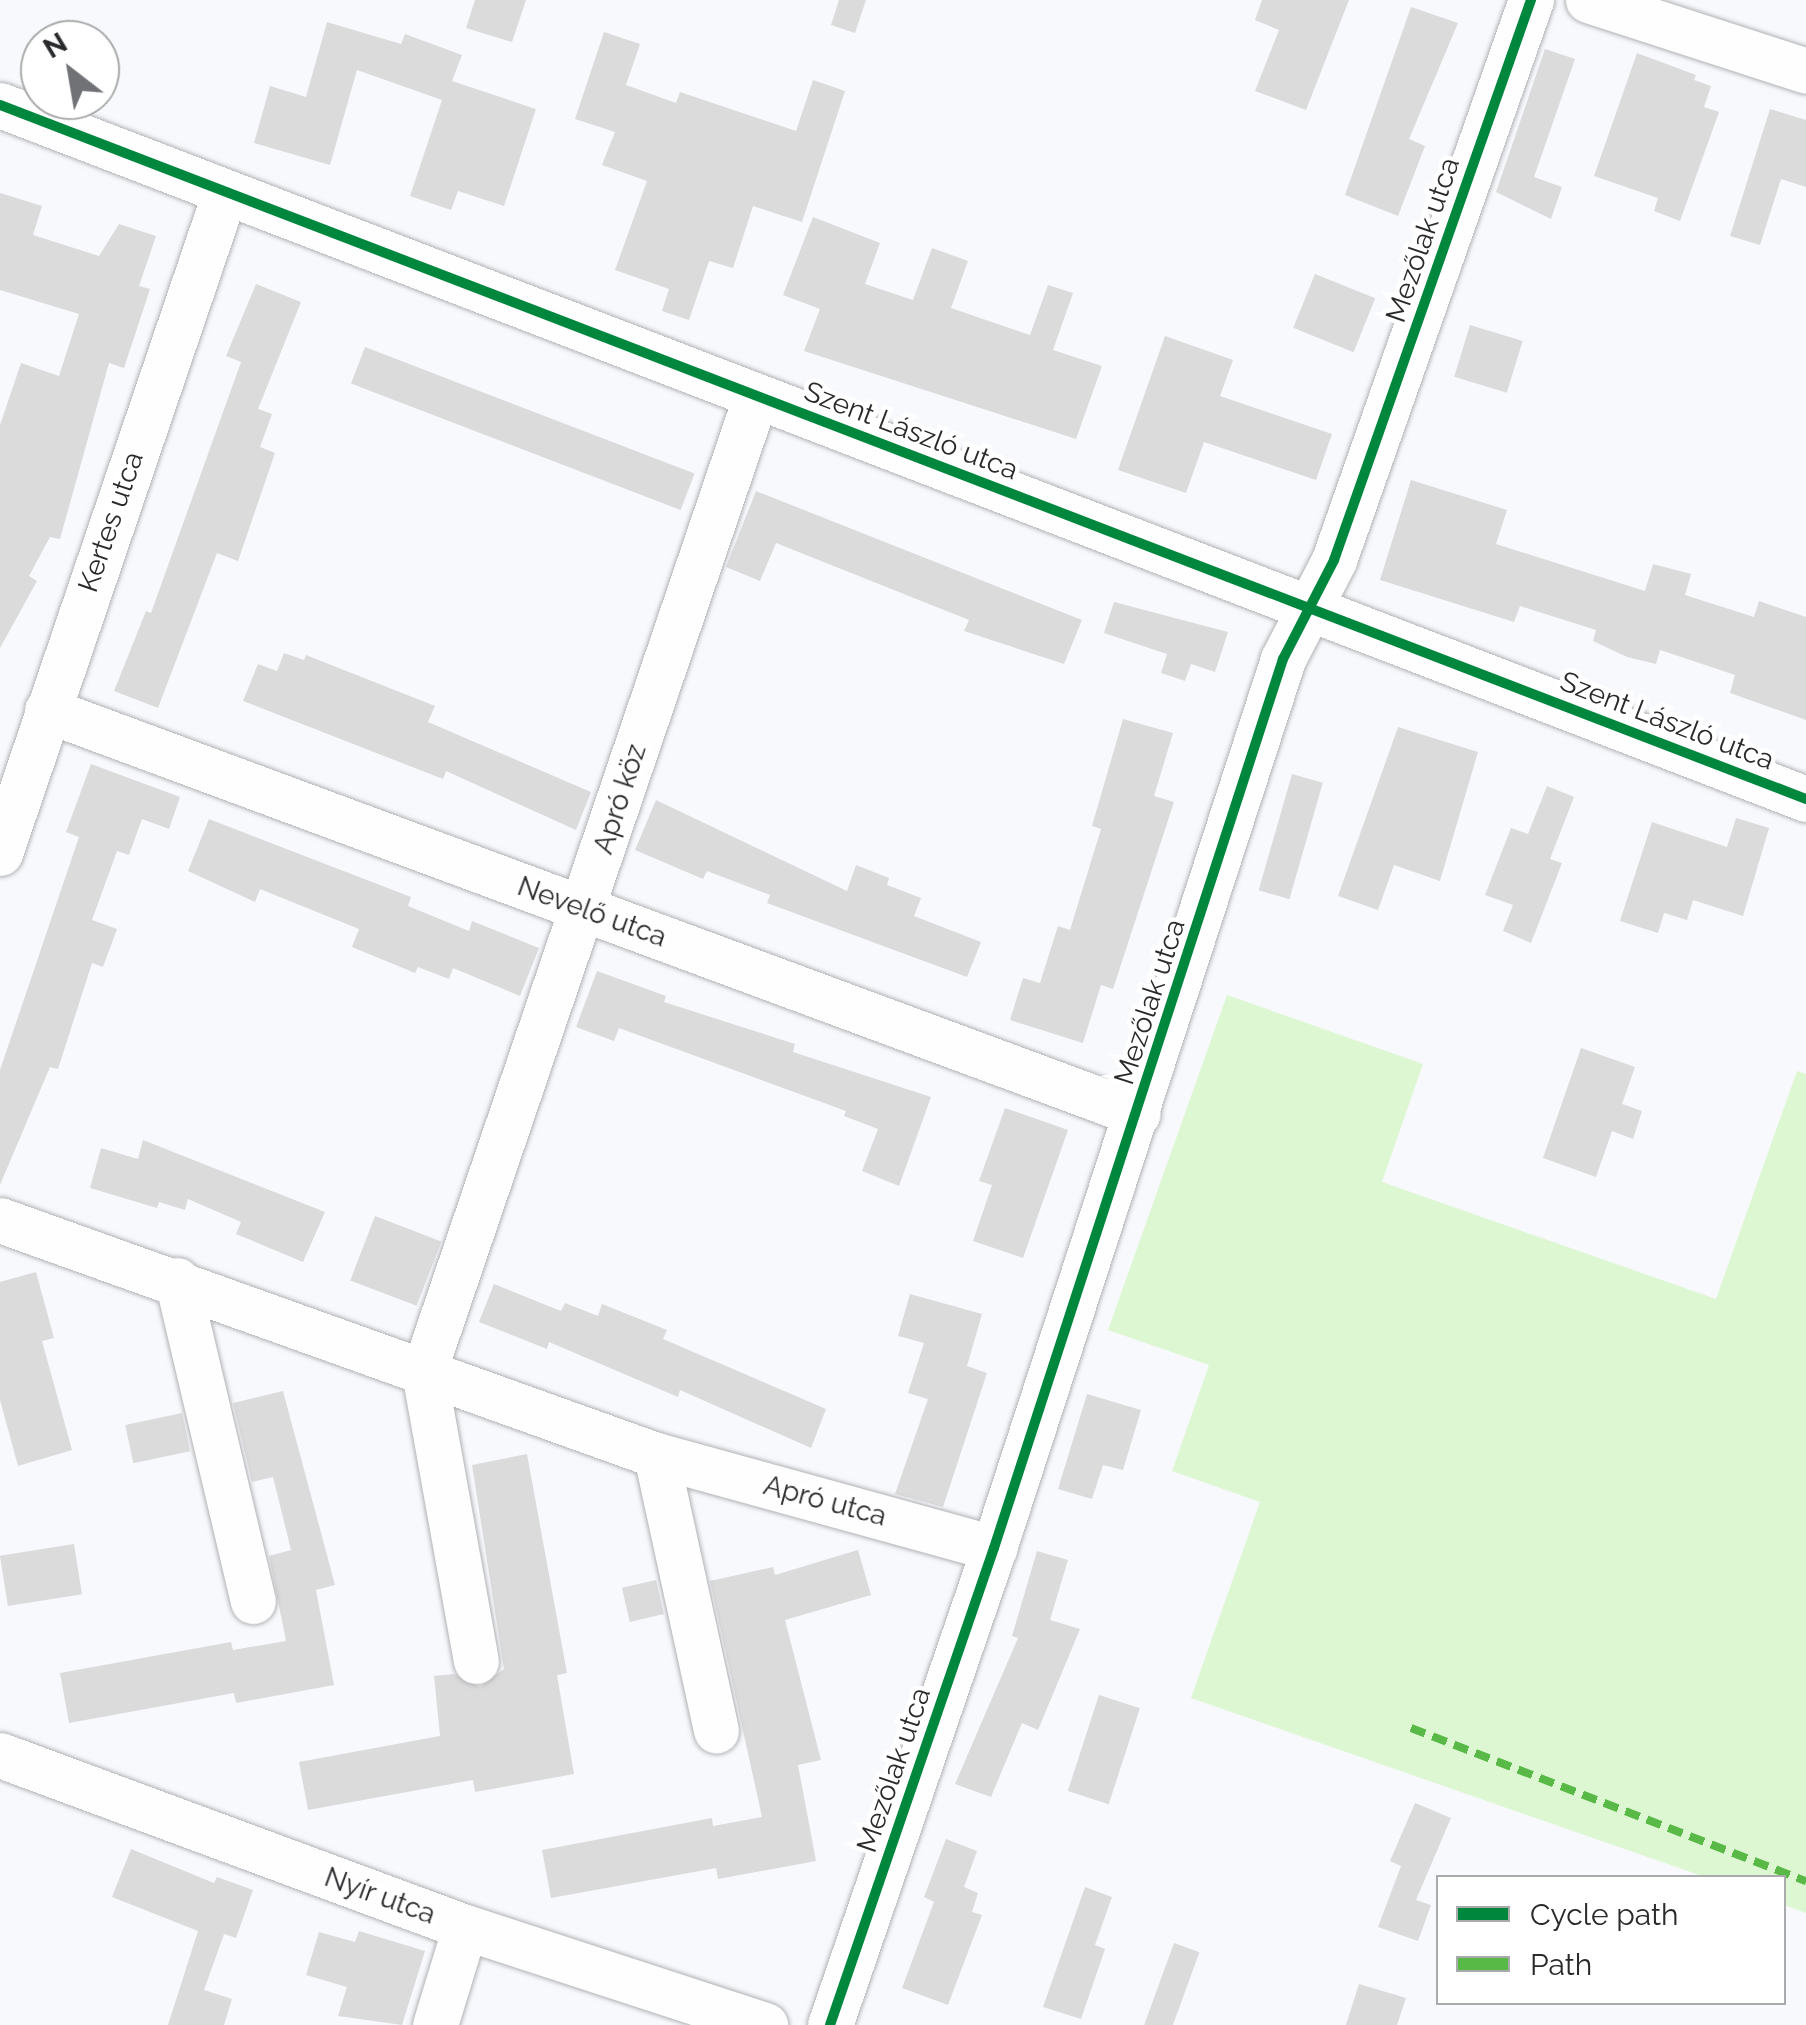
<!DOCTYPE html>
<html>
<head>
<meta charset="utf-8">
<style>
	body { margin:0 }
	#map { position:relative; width:1806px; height:2025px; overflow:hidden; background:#f7f9fc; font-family:Raleway,sans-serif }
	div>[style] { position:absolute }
	.green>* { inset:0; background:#def7d3 }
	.building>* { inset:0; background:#dbdbdc; transform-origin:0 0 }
	.roads { filter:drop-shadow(0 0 2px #b1b2b4) drop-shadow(0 0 2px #b1b2b4) }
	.minor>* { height:45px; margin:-22.5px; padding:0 22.5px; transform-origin:22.5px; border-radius:22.5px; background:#fefeff }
	.quiet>* { height:8px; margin-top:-4px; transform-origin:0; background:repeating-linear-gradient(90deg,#58b947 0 15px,transparent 0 23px) }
	.cycleway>* { height:10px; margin:-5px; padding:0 5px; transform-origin:5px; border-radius:5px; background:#00873e }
	span { translate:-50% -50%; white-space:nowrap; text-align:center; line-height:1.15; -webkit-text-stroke:9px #fff; paint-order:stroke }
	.street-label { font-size:28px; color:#292a2c }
	.legend { position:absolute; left:1436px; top:1875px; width:350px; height:130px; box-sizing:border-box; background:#fff; border:2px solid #a9aaab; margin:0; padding:12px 18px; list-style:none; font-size:30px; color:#292a2c }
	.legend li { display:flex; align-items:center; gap:20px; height:50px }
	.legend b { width:50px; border:2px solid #a9aaab }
	.north { position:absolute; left:20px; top:20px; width:100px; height:100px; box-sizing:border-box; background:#fff; border:2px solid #a9aaab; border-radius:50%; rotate:329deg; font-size:28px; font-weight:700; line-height:40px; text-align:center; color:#292a2c }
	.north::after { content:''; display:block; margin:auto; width:35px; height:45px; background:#717275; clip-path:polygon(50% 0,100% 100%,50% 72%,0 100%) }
</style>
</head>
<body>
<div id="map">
	<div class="green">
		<i style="clip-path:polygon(1227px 995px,1423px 1064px,1382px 1182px,1716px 1299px,1797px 1071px,1806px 1074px,1806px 1913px,1784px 1905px,1784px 1878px,1705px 1877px,1191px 1698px,1260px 1502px,1172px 1471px,1209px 1365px,1108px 1330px)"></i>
	</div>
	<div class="building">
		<i style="clip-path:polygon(475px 0,526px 0,512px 42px,466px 28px)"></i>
		<i style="clip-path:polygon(839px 0,866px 0,855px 33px,831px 25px)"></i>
		<i style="clip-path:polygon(1262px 0,1349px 0,1306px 110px,1255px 91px,1279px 30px,1255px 20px)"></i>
		<i style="clip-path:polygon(1411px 7px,1458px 23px,1409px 139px,1425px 146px,1398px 216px,1345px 195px)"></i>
		<i style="clip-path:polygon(327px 22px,401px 44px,405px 34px,462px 55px,452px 81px,536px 109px,504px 206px,458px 191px,451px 210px,410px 196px,442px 100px,357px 70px,330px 165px,254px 143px,270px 86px,306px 97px)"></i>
		<i style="clip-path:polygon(604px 32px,640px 44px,626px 85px,676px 103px,680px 92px,796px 131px,813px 80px,845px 91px,802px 222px,753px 206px,733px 268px,709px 261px,689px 320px,662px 311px,669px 289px,615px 270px,647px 181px,602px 165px,615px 132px,575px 119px)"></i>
		<i style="clip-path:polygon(1545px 49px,1575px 59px,1534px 177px,1562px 187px,1551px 219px,1496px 192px)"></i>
		<i style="clip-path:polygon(1637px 53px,1696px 75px,1694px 80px,1711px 86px,1704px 107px,1719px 112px,1680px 221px,1654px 211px,1658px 198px,1594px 176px)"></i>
		<i style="clip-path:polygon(1770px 109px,1806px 120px,1806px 187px,1781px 179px,1760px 245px,1730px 236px)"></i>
		<i style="clip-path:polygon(0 193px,42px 206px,33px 235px,99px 256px,119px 224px,156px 236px,139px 286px,150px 289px,124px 368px,109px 363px,60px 539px,50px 537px,29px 576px,37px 581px,0 648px,0 425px,21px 363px,59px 376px,79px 314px,0 290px)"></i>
		<i style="clip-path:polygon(813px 217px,880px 243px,865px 284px,913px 300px,932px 248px,968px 261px,951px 308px,1030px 335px,1048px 285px,1073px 293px,1053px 350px,1102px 366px,1076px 439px,804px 351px,820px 309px,783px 295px)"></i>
		<i style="left:1315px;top:274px;width:65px;height:58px;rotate:22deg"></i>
		<i style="clip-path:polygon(256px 284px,301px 302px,258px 409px,272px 414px,260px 447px,275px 453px,238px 561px,217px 553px,158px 708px,114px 691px,146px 611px,151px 613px,241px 362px,226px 356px)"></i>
		<i style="left:1470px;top:325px;width:55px;height:54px;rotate:17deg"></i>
		<i style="clip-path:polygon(1165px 336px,1233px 360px,1220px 396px,1332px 434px,1316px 480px,1204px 442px,1186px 493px,1118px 470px)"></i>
		<i style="left:365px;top:347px;width:353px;height:39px;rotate:21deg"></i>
		<i style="clip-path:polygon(1411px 480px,1507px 510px,1496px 544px,1645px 591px,1653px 564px,1691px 574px,1685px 595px,1754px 617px,1759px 601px,1806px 617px,1806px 720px,1730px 693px,1735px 675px,1660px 650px,1656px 664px,1627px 657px,1593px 641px,1596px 630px,1520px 606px,1514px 622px,1380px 580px)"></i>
		<i style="clip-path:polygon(756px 491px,1082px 620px,1064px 664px,964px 631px,969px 620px,776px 543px,760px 581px,726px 567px)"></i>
		<i style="clip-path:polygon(1114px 602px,1228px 632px,1215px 672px,1191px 664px,1185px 681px,1161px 673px,1167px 654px,1104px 633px)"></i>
		<i style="clip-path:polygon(284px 653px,304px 660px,306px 655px,435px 706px,428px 722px,591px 792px,576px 830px,446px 771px,443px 779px,243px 701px,258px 664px,277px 671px)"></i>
		<i style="clip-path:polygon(1123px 719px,1173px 733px,1154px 796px,1174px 802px,1113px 989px,1101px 985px,1083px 1043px,1010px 1020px,1023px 978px,1040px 983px,1058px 926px,1070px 930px,1101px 829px,1092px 826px)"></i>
		<i style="clip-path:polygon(1398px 727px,1478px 752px,1440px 881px,1394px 865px,1378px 910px,1338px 896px)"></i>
		<i style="clip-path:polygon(91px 764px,180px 797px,169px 829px,142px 819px,129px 855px,117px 851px,92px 920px,117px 929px,103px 967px,92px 963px,58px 1069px,50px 1067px,0 1185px,0 1070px,79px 837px,66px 832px)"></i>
		<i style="left:1292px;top:774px;width:32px;height:121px;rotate:16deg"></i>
		<i style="clip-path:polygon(1547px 786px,1574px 797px,1550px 859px,1562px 863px,1531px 943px,1503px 931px,1513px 905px,1485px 895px,1511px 828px,1528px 834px)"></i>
		<i style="clip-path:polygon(656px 800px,847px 891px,856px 865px,889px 878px,887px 885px,921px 898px,914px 916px,981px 942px,967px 977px,767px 903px,770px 895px,707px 871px,703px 879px,635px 850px)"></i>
		<i style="clip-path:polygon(1736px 818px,1769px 828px,1743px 916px,1693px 900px,1687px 920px,1664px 913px,1658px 933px,1620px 921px,1652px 822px,1727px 847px)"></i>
		<i style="clip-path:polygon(209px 819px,411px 897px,408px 906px,469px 931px,472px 921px,539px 948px,520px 996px,453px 968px,449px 979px,418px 967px,415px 973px,352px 947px,359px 929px,260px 889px,255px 902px,188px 871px)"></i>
		<i style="clip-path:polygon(597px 971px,666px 996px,664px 1002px,795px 1044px,793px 1052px,931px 1097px,899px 1186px,862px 1171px,878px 1129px,844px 1116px,846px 1111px,619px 1028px,614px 1041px,576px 1027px)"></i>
		<i style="clip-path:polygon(1581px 1048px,1635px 1067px,1622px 1104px,1642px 1111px,1633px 1139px,1612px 1131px,1596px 1177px,1543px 1158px)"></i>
		<i style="clip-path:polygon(1005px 1108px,1068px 1130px,1023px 1258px,973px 1241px,992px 1185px,979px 1181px)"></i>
		<i style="clip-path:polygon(143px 1140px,325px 1212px,303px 1262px,236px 1234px,241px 1222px,188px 1199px,185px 1210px,159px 1202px,157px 1208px,90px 1188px,101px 1148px,138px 1159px)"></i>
		<i style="left:375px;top:1216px;width:71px;height:69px;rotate:21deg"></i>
		<i style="clip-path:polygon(36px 1272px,54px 1338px,42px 1341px,72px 1450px,18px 1466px,0 1400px,0 1282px)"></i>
		<i style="clip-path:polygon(494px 1284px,561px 1311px,565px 1303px,598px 1316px,602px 1304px,667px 1330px,663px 1339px,826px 1409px,811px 1448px,680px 1390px,678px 1397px,549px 1342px,547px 1349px,479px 1322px)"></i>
		<i style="clip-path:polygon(910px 1294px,982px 1314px,967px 1366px,987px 1373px,943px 1507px,895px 1494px,928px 1399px,908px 1393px,924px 1343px,898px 1336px)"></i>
		<i style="clip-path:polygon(283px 1391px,335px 1585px,316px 1590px,334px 1685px,236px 1703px,234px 1693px,69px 1723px,60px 1673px,231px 1642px,233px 1650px,286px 1641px,269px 1556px,291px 1550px,273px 1477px,252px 1482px,233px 1403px)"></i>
		<i style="clip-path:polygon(1087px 1394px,1141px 1410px,1123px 1470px,1103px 1465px,1092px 1499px,1058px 1489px)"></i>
		<i style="left:182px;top:1413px;width:39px;height:58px;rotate:78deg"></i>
		<i style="clip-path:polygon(527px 1454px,567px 1673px,557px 1675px,574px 1774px,475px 1792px,473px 1780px,308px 1810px,299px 1762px,440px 1736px,434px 1676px,454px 1674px,480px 1687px,504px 1669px,472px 1465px)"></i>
		<i style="left:74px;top:1544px;width:51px;height:75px;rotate:81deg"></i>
		<i style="clip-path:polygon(858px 1550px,871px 1595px,785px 1620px,821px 1760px,798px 1765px,816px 1861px,718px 1879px,716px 1868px,551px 1898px,542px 1850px,712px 1818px,713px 1826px,762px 1817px,710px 1581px,773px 1567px,775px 1575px)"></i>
		<i style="clip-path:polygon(1037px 1551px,1068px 1560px,1050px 1620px,1080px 1629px,1038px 1730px,1022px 1723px,991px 1797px,955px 1784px,1018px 1638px,1012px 1636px)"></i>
		<i style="left:656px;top:1580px;width:35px;height:35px;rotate:77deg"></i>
		<i style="left:1099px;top:1695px;width:43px;height:101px;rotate:18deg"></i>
		<i style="clip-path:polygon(1415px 1803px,1451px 1818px,1416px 1900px,1431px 1905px,1418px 1941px,1378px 1927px,1401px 1866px,1390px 1861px)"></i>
		<i style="clip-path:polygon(946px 1839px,977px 1851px,964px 1887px,978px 1893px,972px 1912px,982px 1915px,948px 2005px,902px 1988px,934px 1902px,924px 1897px)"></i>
		<i style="clip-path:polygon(131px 1849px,214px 1883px,217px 1877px,253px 1890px,236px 1938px,224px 1934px,204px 1990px,232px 1999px,224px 2025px,168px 2025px,198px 1931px,112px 1897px)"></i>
		<i style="clip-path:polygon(1085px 1887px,1112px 1897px,1095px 1945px,1105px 1949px,1081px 2019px,1043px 2007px)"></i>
		<i style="clip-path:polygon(359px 1931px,425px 1951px,402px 2025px,338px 2016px,347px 1987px,306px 1975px,319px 1932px,355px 1942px)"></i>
		<i style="left:1174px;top:1943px;width:27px;height:87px;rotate:20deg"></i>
		<i style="clip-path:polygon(1359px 1984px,1406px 1998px,1397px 2025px,1346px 2025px)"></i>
	</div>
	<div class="roads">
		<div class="minor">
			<i style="left:1588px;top:0;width:229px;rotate:18deg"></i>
			<i style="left:0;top:105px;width:1935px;rotate:21.02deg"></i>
			<i style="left:47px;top:710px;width:1163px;rotate:20.32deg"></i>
			<i style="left:0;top:853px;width:698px;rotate:-71.2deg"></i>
			<i style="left:0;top:1220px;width:697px;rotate:19.71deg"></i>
			<i style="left:656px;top:1455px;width:351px;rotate:15.4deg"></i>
			<i style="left:177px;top:1280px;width:330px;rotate:76.7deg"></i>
			<i style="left:656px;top:1455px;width:282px;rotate:77.7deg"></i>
			<i style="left:476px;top:1661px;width:295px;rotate:-100.2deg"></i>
			<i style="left:424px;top:1371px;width:1030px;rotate:-71.2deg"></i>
			<i style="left:0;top:1755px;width:496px;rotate:20.3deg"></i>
			<i style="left:465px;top:1927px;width:316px;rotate:18.1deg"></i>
			<i style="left:435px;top:2025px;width:102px;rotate:-73deg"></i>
			<i style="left:830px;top:2025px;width:504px;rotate:-71.03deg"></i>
			<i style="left:994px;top:1548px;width:935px;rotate:-71.99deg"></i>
			<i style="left:1283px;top:659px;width:111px;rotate:-62.7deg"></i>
			<i style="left:1334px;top:560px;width:594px;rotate:-70.62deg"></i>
		</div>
	</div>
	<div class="quiet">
		<i style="left:1411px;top:1728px;width:424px;rotate:21.2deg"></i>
	</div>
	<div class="cycleway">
		<i style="left:0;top:105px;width:1935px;rotate:21.02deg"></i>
		<i style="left:830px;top:2025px;width:504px;rotate:-71.03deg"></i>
		<i style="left:994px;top:1548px;width:935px;rotate:-71.99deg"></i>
		<i style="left:1283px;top:659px;width:111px;rotate:-62.7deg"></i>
		<i style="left:1334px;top:560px;width:594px;rotate:-70.62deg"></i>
	</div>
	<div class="street-label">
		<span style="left:1423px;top:240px;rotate:-71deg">Mezőlak utca</span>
		<span style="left:911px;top:431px;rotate:21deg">Szent László utca</span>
		<span style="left:111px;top:522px;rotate:-71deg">Kertes utca</span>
		<span style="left:1667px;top:721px;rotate:21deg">Szent László utca</span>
		<span style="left:620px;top:799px;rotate:-72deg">Apró köz</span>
		<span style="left:592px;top:912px;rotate:20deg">Nevelő utca</span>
		<span style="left:1150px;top:1002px;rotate:-72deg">Mezőlak utca</span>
		<span style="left:825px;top:1501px;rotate:15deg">Apró utca</span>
		<span style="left:894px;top:1770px;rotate:-71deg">Mezőlak utca</span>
		<span style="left:380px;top:1896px;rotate:20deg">Nyír utca</span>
	</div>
	<ul class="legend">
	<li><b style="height:12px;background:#00873e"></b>Cycle path</li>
	<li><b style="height:12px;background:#58b947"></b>Path</li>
	</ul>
	<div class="north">N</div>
</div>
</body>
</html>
